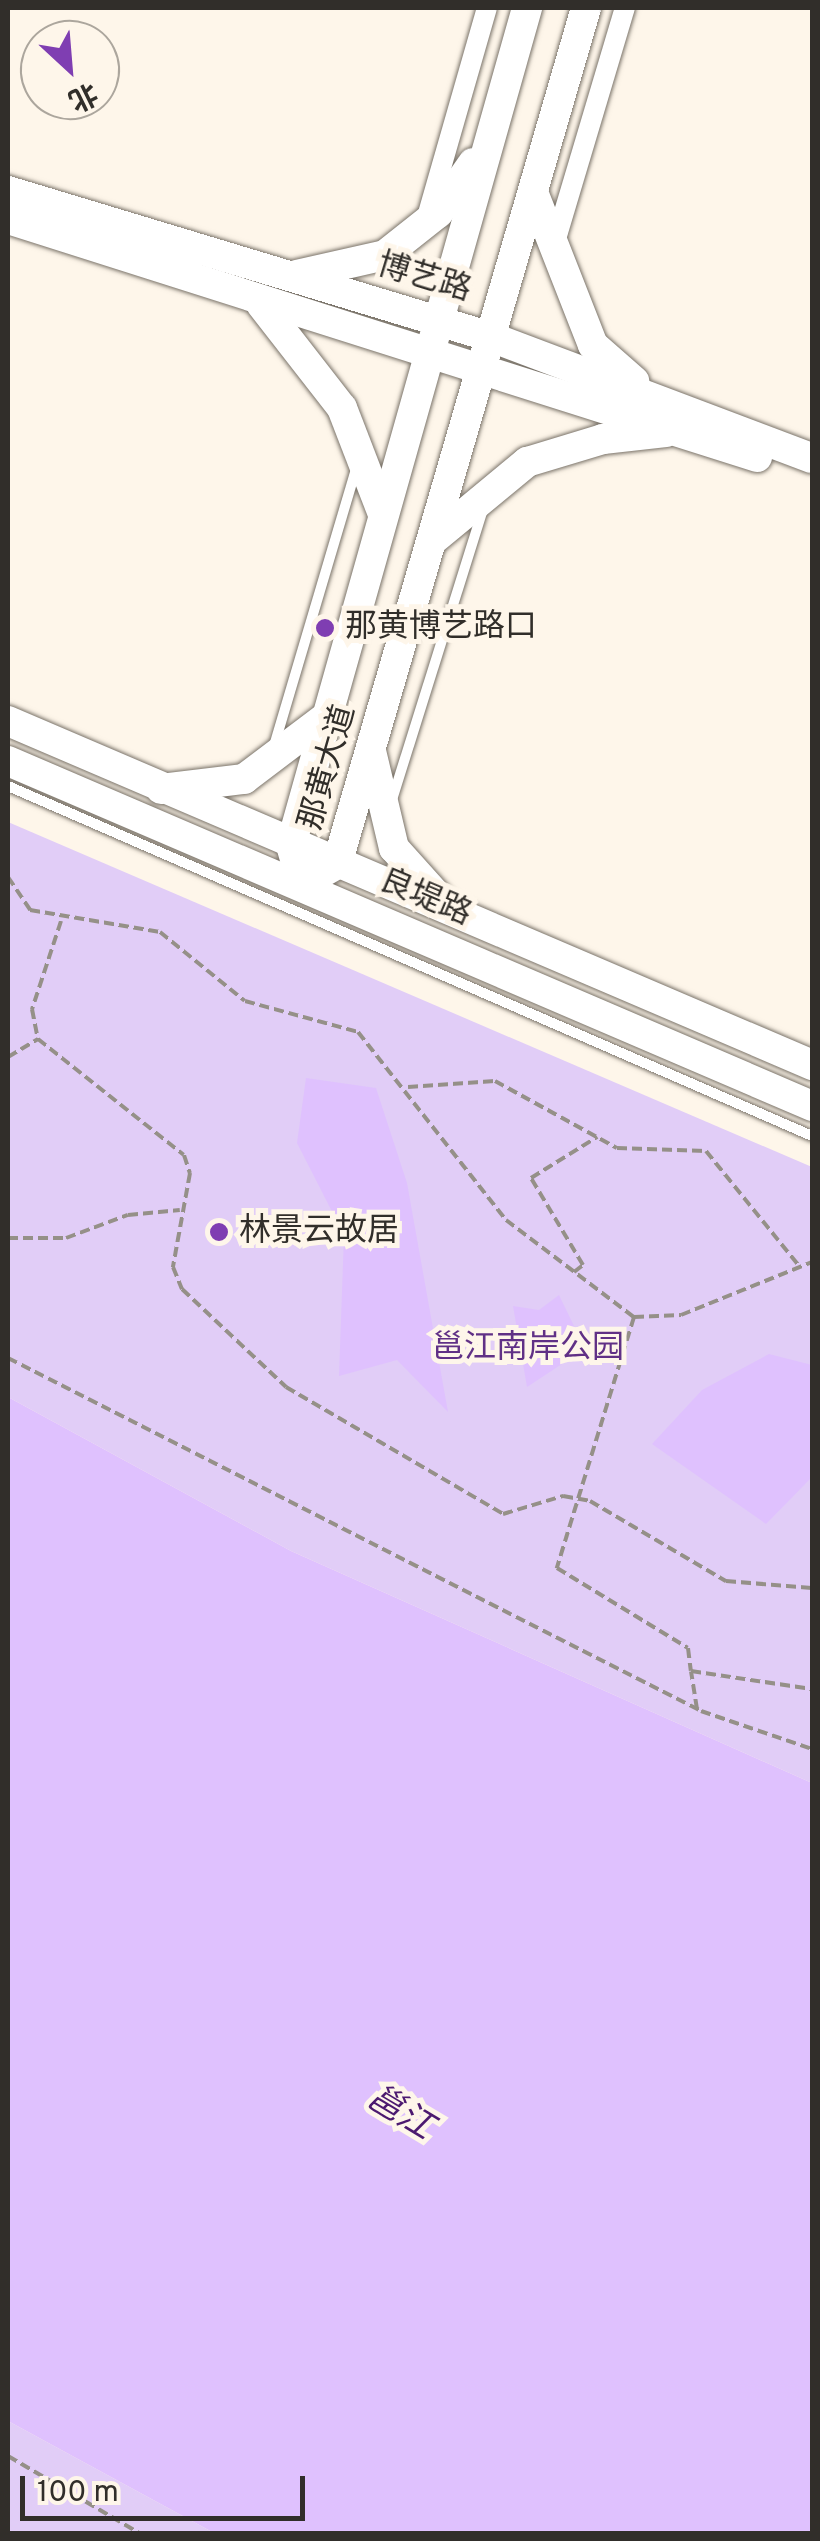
<!DOCTYPE html>
<html>
<head>
<meta charset="utf-8">
<style>
	body { margin:0 }
	#map { position:relative; width:820px; height:2541px; overflow:hidden; background:#fef6ea; font-family:Overpass,"Noto Sans SC",sans-serif }
	div>[style] { position:absolute }
	.green>* { inset:0; background:#e1cdf7 }
	.water>* { inset:0; background:#dfc1fe }
	.path>* { height:4px; margin-top:-2px; transform-origin:0; background:repeating-linear-gradient(90deg,#959088 0 10px,transparent 0 15px) }
	.roads { filter:drop-shadow(0 0 2px #7a7369) drop-shadow(0 0 2px #7a7369) }
	.lane>* { height:10px; margin:-5px; padding:0 5px; transform-origin:5px; border-radius:5px; background:#fff }
	.street>* { height:20px; margin:-10px; padding:0 10px; transform-origin:10px; border-radius:10px; background:#fff }
	.secondary>* { height:30px; margin:-15px; padding:0 15px; transform-origin:15px; border-radius:15px; background:#fff }
	.dots>* { width:28px; height:28px; translate:-50% -50%; box-sizing:border-box; border:5px solid #fef6ea; border-radius:50% }
	span { translate:-50% -50%; white-space:nowrap; text-align:center; line-height:1.15; -webkit-text-stroke:10px #fef6ea; paint-order:stroke }
	.street-label { font-size:32px; color:#312e2a }
	.poi-label { font-size:32px; color:#312e2a }
	.left { translate:0 -50%; text-align:left }
	.park-label { font-size:32px; color:#603086 }
	.water-label { font-size:35px; color:#4c1a70; font-style:italic }
	.frame { position:absolute; inset:0; border:10px solid #312e2a; pointer-events:none }
	.north { position:absolute; left:20px; top:20px; width:100px; height:100px; box-sizing:border-box; background:#fef6ea; border:2px solid #aca69d; border-radius:50%; rotate:154deg; font-size:28px; font-weight:700; line-height:40px; text-align:center; color:#312e2a }
	.north::after { content:''; display:block; margin:auto; width:35px; height:45px; background:#7f3eb2; clip-path:polygon(50% 0,100% 100%,50% 72%,0 100%) }
	.scale { position:absolute; left:20px; top:2476px; width:285px; height:45px; box-sizing:border-box; border:5px solid #312e2a; border-top:0; padding-left:12px; font-size:30px; line-height:35px; white-space:nowrap; color:#312e2a; -webkit-text-stroke:8px #fef6ea; paint-order:stroke }
</style>
</head>
<body>
<div id="map">
	<div class="green">
		<i style="clip-path:polygon(8px 822px,812px 1167px,812px 1783px,291px 1551px,8px 1397px)"></i>
		<i style="clip-path:polygon(8px 2421px,214px 2533px,8px 2533px)"></i>
	</div>
	<div class="water">
		<i style="clip-path:polygon(306px 1078px,376px 1088px,407px 1183px,448px 1412px,397px 1360px,339px 1376px,344px 1235px,297px 1143px)"></i>
		<i style="clip-path:polygon(559px 1295px,574px 1326px,565px 1362px,527px 1387px,513px 1306px,539px 1310px)"></i>
		<i style="clip-path:polygon(769px 1354px,812px 1365px,812px 1477px,766px 1524px,652px 1444px,702px 1390px)"></i>
		<i style="clip-path:polygon(8px 1397px,291px 1551px,812px 1783px,812px 2533px,214px 2533px,8px 2421px)"></i>
	</div>
	<div class="path">
		<i style="left:8px;top:877px;width:40px;rotate:56deg"></i>
		<i style="left:30px;top:910px;width:132px;rotate:9.6deg"></i>
		<i style="left:160px;top:932px;width:109px;rotate:39.1deg"></i>
		<i style="left:245px;top:1001px;width:117px;rotate:15.3deg"></i>
		<i style="left:358px;top:1032px;width:239px;rotate:51.8deg"></i>
		<i style="left:506px;top:1220px;width:161px;rotate:37.2deg"></i>
		<i style="left:634px;top:1317px;width:47px;rotate:-2.4deg"></i>
		<i style="left:681px;top:1315px;width:141px;rotate:-22deg"></i>
		<i style="left:61px;top:921px;width:93px;rotate:108.2deg"></i>
		<i style="left:32px;top:1009px;width:31px;rotate:79deg"></i>
		<i style="left:38px;top:1039px;width:186px;rotate:38.5deg"></i>
		<i style="left:184px;top:1155px;width:19px;rotate:72deg"></i>
		<i style="left:190px;top:1173px;width:96px;rotate:100.3deg"></i>
		<i style="left:173px;top:1267px;width:24px;rotate:68deg"></i>
		<i style="left:182px;top:1289px;width:143px;rotate:43.3deg"></i>
		<i style="left:286px;top:1387px;width:251px;rotate:30.3deg"></i>
		<i style="left:503px;top:1514px;width:63px;rotate:-16.7deg"></i>
		<i style="left:563px;top:1496px;width:27px;rotate:10deg"></i>
		<i style="left:590px;top:1501px;width:158px;rotate:30.5deg"></i>
		<i style="left:726px;top:1581px;width:86px;rotate:4.7deg"></i>
		<i style="left:8px;top:1057px;width:35px;rotate:-31deg"></i>
		<i style="left:408px;top:1087px;width:87px;rotate:-3.9deg"></i>
		<i style="left:495px;top:1081px;width:139px;rotate:28.8deg"></i>
		<i style="left:617px;top:1148px;width:89px;rotate:1.9deg"></i>
		<i style="left:706px;top:1151px;width:149px;rotate:51deg"></i>
		<i style="left:8px;top:1238px;width:58px"></i>
		<i style="left:66px;top:1238px;width:66px;rotate:-20.4deg"></i>
		<i style="left:128px;top:1215px;width:52px;rotate:-5.5deg"></i>
		<i style="left:574px;top:1272px;width:11px;rotate:-38deg"></i>
		<i style="left:583px;top:1265px;width:101px;rotate:-120.9deg"></i>
		<i style="left:531px;top:1178px;width:78px;rotate:-31.8deg"></i>
		<i style="left:634px;top:1317px;width:263px;rotate:107.1deg"></i>
		<i style="left:557px;top:1568px;width:153px;rotate:31.4deg"></i>
		<i style="left:688px;top:1648px;width:23px;rotate:83deg"></i>
		<i style="left:8px;top:1358px;width:778px;rotate:26.99deg"></i>
		<i style="left:701px;top:1711px;width:117px;rotate:18.9deg"></i>
		<i style="left:697px;top:1709px;width:38px;rotate:-99deg"></i>
		<i style="left:691px;top:1671px;width:122px;rotate:8.5deg"></i>
		<i style="left:8px;top:2456px;width:154px;rotate:30.4deg"></i>
	</div>
	<div class="roads">
		<div class="lane">
			<i style="left:274px;top:746px;width:293px;rotate:-73.5deg"></i>
			<i style="left:8px;top:786px;width:877px;rotate:23.52deg"></i>
			<i style="left:391px;top:803px;width:308px;rotate:-72.6deg"></i>
		</div>
		<div class="street">
			<i style="left:427px;top:217px;width:217px;rotate:-74deg"></i>
			<i style="left:553px;top:249px;width:252px;rotate:-73.4deg"></i>
		</div>
		<div class="secondary">
			<i style="left:8px;top:191px;width:505px;rotate:16.82deg"></i>
			<i style="left:491px;top:337px;width:343px;rotate:20.7deg"></i>
			<i style="left:533px;top:192px;width:164px;rotate:68.6deg"></i>
			<i style="left:593px;top:345px;width:55px;rotate:41.3deg"></i>
			<i style="left:8px;top:219px;width:786px;rotate:17.63deg"></i>
			<i style="left:297px;top:275px;width:90px;rotate:-12.8deg"></i>
			<i style="left:385px;top:255px;width:68px;rotate:-38.4deg"></i>
			<i style="left:438px;top:213px;width:61px;rotate:-55deg"></i>
			<i style="left:261px;top:304px;width:132px;rotate:52.1deg"></i>
			<i style="left:342px;top:408px;width:114px;rotate:68.9deg"></i>
			<i style="left:434px;top:539px;width:121px;rotate:-39.6deg"></i>
			<i style="left:527px;top:462px;width:79px;rotate:-16.8deg"></i>
			<i style="left:603px;top:439px;width:63px;rotate:-6.3deg"></i>
			<i style="left:8px;top:721px;width:875px;rotate:23.16deg"></i>
			<i style="left:371px;top:751px;width:100px;rotate:76.7deg"></i>
			<i style="left:394px;top:848px;width:79px;rotate:48.1deg"></i>
			<i style="left:8px;top:761px;width:875px;rotate:23.22deg"></i>
			<i style="left:161px;top:789px;width:84px;rotate:-6.9deg"></i>
			<i style="left:244px;top:779px;width:103px;rotate:-37.1deg"></i>
			<i style="left:302px;top:884px;width:40px;rotate:-29.7deg"></i>
			<i style="left:337px;top:864px;width:891px;rotate:-73.78deg"></i>
			<i style="left:302px;top:884px;width:41px;rotate:-105.8deg"></i>
			<i style="left:291px;top:845px;width:870px;rotate:-74.25deg"></i>
		</div>
	</div>
	<div class="dots">
		<i style="left:325px;top:628px;background:#7f3eb2"></i>
		<i style="left:219px;top:1232px;background:#7f3eb2"></i>
	</div>
	<div class="street-label">
		<span style="left:424px;top:279px;rotate:17deg">博艺路</span>
		<span style="left:329px;top:768px;rotate:-74deg">那黄大道</span>
		<span style="left:425px;top:899px;rotate:23deg">良堤路</span>
	</div>
	<div class="poi-label">
		<span class="left" style="left:345px;top:628px">那黄博艺路口</span>
		<span class="left" style="left:239px;top:1232px">林景云故居</span>
	</div>
	<div class="park-label">
		<span style="left:528px;top:1349px">邕江南岸公园</span>
	</div>
	<div class="water-label">
		<span style="left:399px;top:2114px;rotate:31deg">邕江</span>
	</div>
	<div class="frame"></div>
	<div class="north">北</div>
	<div class="scale">100 m</div>
</div>
</body>
</html>
